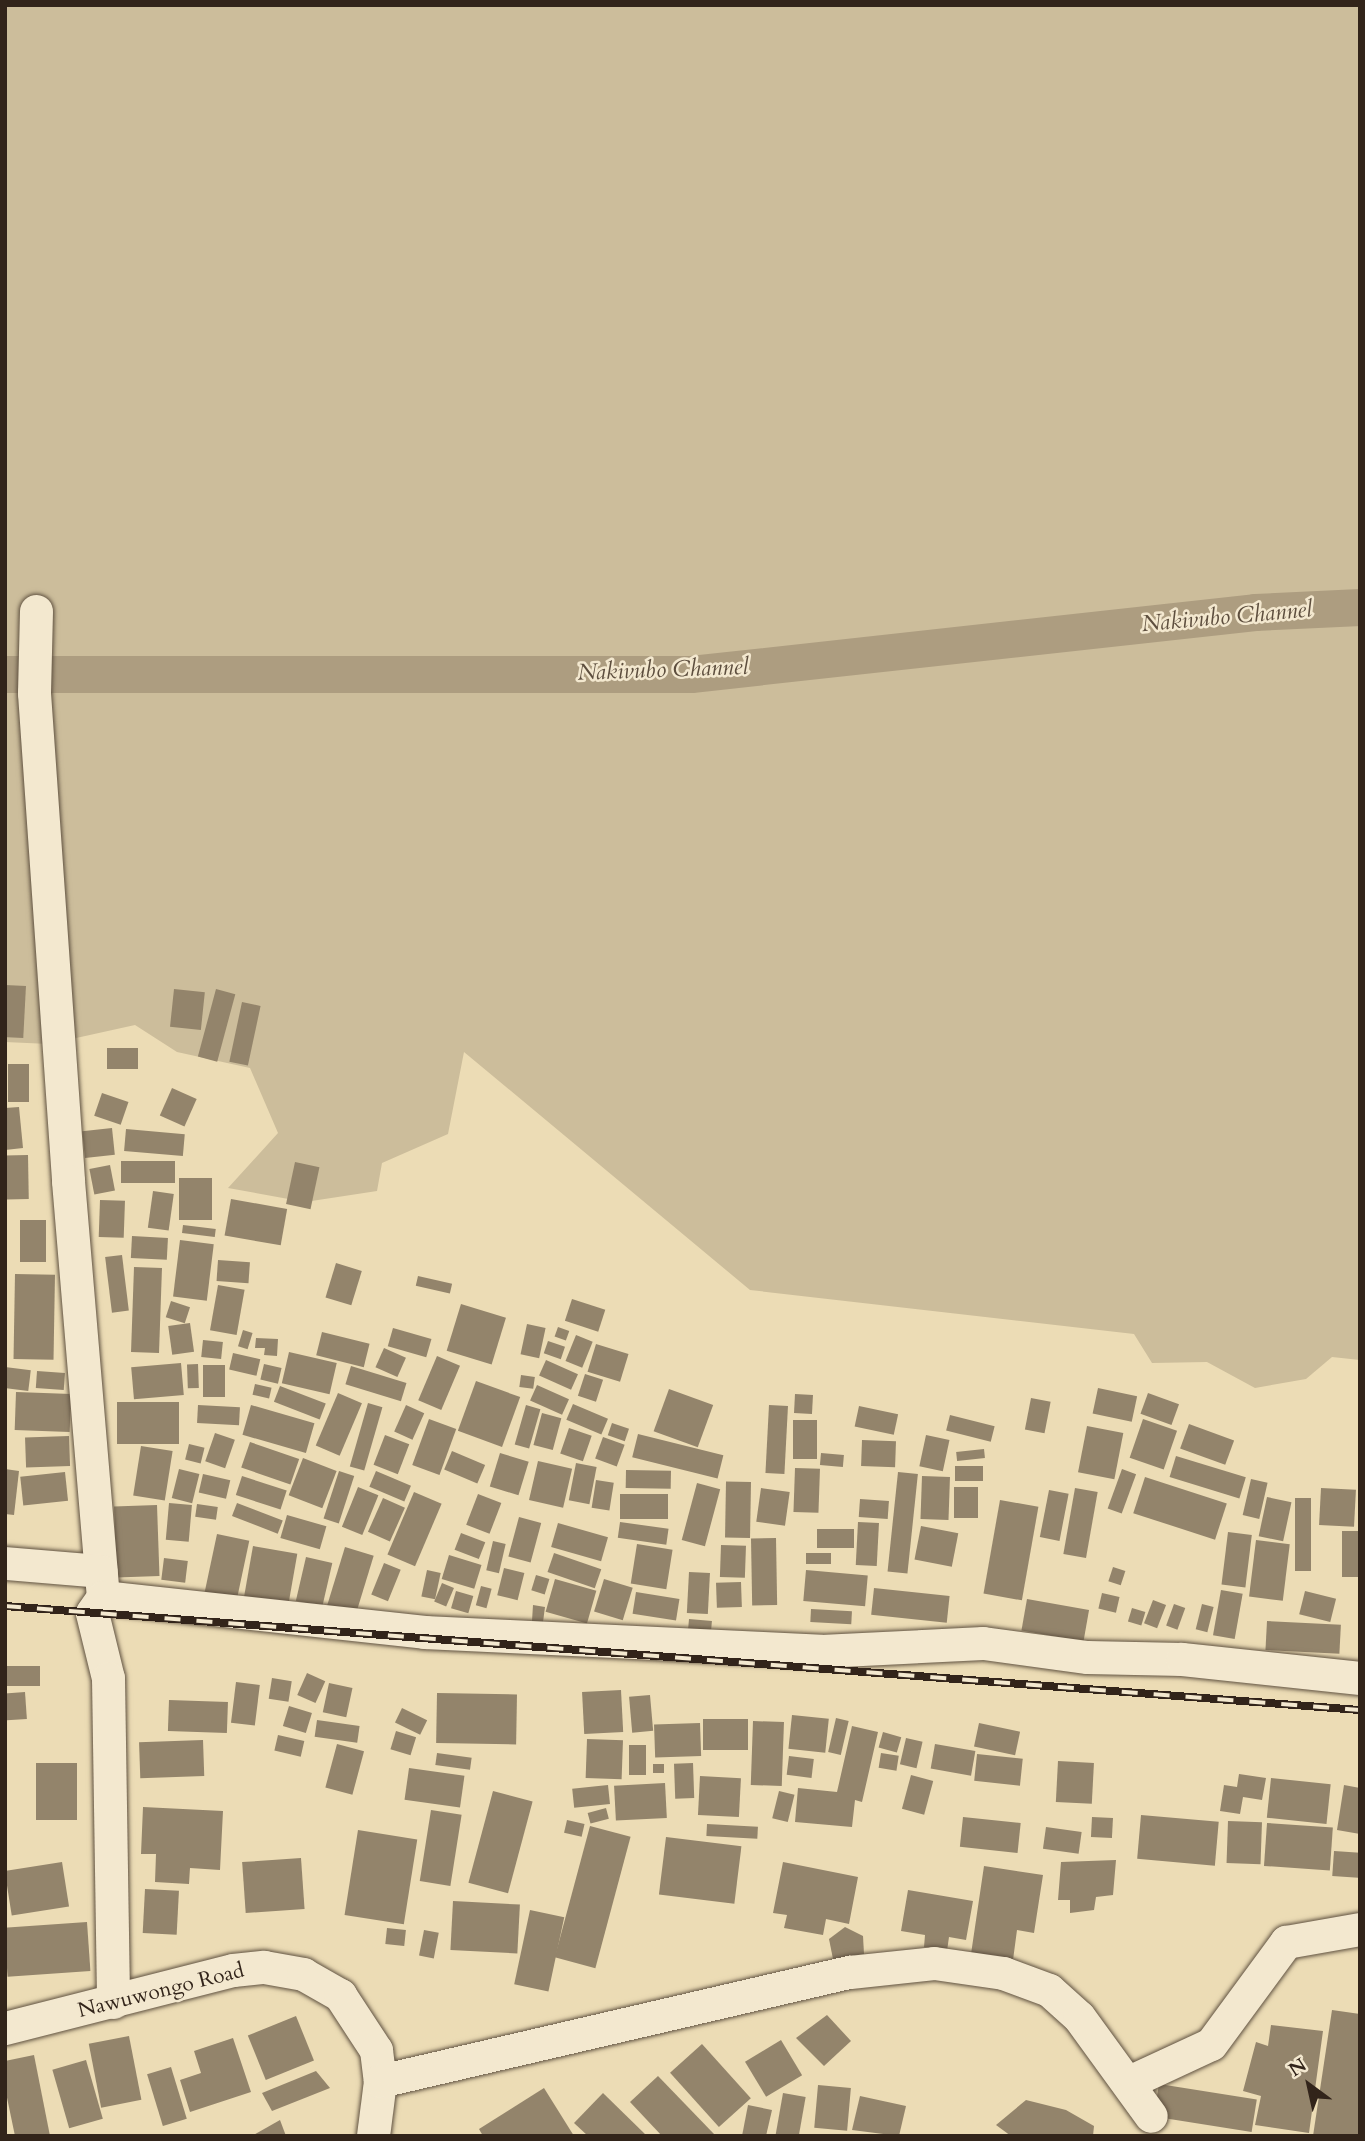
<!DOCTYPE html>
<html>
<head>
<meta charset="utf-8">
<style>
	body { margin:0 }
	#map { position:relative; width:1365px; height:2141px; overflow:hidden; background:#ecdcb5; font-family:Cardo,serif }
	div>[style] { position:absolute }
	.green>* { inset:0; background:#ccbd9b }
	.canal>* { height:37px; margin:-18.5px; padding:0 18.5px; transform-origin:18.5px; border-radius:18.5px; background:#ad9d80 }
	.building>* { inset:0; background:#93846b; transform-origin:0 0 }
	.roads { filter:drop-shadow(0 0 2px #605241) drop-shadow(0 0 2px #605241) }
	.street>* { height:33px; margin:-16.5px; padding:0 16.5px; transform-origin:16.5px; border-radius:16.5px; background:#f3e8cf }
	.rail>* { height:8px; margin-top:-4px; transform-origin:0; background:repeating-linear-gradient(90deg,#f3e8cf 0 16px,#32241a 0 32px); box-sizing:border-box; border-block:2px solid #32241a }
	span { translate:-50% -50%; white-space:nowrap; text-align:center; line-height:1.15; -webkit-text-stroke:5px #f3e8cf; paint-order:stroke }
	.street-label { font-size:21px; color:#32241a }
	.water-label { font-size:23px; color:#5d4e3e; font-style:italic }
	.frame { position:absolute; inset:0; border:7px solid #32241a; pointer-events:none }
	.north { position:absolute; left:1274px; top:2050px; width:70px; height:70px; -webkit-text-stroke:5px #f3e8cf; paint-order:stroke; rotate:327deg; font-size:19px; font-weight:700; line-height:28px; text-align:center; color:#32241a }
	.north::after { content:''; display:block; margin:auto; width:24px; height:32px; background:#32241a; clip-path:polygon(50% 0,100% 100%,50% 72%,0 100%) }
</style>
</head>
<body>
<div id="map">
	<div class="green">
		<i style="clip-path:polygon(5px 5px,1360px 5px,1360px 1360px,1332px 1357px,1306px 1379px,1255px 1388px,1207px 1362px,1152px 1363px,1134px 1334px,750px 1290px,464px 1052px,448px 1134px,382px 1163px,377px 1191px,305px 1202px,228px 1188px,278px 1133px,250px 1068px,177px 1052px,135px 1025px,49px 1044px,5px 1042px)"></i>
	</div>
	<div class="canal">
		<i style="left:5px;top:674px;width:686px"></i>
		<i style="left:691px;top:674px;width:567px;rotate:-6.27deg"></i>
		<i style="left:1255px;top:612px;width:105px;rotate:-2.7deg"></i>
	</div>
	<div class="building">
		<i style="left:5px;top:985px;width:21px;height:52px;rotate:3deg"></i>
		<i style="left:174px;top:989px;width:31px;height:38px;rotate:6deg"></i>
		<i style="left:216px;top:989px;width:20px;height:70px;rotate:15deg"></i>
		<i style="left:242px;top:1002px;width:19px;height:61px;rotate:12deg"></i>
		<i style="left:138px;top:1048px;width:21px;height:31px;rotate:90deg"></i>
		<i style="left:29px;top:1064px;width:38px;height:21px;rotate:90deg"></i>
		<i style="left:172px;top:1088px;width:27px;height:30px;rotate:24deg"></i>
		<i style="left:102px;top:1093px;width:28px;height:24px;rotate:19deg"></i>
		<i style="clip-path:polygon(19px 1107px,23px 1148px,5px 1150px,5px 1108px)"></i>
		<i style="left:112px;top:1128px;width:27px;height:30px;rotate:84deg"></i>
		<i style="left:126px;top:1129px;width:59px;height:22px;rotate:5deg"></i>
		<i style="left:28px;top:1155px;width:44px;height:23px;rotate:89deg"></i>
		<i style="left:175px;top:1161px;width:22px;height:54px;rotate:90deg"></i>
		<i style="left:295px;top:1162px;width:25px;height:43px;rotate:12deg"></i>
		<i style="left:110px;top:1165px;width:26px;height:21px;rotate:79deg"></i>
		<i style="left:179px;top:1178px;width:33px;height:42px"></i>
		<i style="left:153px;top:1191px;width:21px;height:37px;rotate:8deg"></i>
		<i style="left:231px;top:1199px;width:57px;height:37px;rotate:10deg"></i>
		<i style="left:100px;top:1200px;width:25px;height:37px;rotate:2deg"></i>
		<i style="left:20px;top:1220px;width:26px;height:42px"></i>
		<i style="left:183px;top:1225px;width:33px;height:8px;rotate:7deg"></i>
		<i style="left:132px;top:1236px;width:36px;height:22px;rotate:3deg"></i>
		<i style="left:180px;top:1240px;width:34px;height:57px;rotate:7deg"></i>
		<i style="left:122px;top:1255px;width:56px;height:17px;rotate:83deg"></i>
		<i style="left:218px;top:1260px;width:32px;height:21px;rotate:4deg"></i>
		<i style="left:336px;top:1263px;width:27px;height:36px;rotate:17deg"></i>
		<i style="left:134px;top:1267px;width:28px;height:85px;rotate:2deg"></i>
		<i style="left:15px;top:1274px;width:40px;height:85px;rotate:1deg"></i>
		<i style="left:418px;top:1276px;width:35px;height:10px;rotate:13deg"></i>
		<i style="left:218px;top:1285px;width:27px;height:46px;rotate:10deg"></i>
		<i style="left:572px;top:1299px;width:35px;height:23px;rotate:18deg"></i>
		<i style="left:171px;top:1301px;width:20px;height:17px;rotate:18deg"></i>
		<i style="left:461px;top:1304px;width:47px;height:49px;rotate:17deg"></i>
		<i style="left:190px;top:1323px;width:29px;height:22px;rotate:82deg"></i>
		<i style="left:527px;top:1324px;width:19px;height:31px;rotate:12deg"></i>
		<i style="left:558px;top:1327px;width:12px;height:10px;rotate:20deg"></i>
		<i style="left:393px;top:1328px;width:40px;height:19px;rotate:16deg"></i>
		<i style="left:243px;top:1330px;width:10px;height:17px;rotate:17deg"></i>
		<i style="left:322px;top:1332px;width:49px;height:24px;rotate:14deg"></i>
		<i style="left:576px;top:1335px;width:18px;height:28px;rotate:22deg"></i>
		<i style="clip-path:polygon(256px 1338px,278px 1339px,277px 1356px,264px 1355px,265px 1348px,255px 1348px)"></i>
		<i style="left:203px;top:1340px;width:20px;height:17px;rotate:6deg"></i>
		<i style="left:548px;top:1341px;width:18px;height:13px;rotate:19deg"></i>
		<i style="left:596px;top:1344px;width:34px;height:29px;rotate:17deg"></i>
		<i style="left:384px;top:1348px;width:24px;height:21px;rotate:24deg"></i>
		<i style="left:289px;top:1352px;width:49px;height:32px;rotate:13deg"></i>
		<i style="left:233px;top:1353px;width:28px;height:17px;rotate:13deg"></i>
		<i style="left:437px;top:1356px;width:25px;height:48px;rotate:23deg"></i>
		<i style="left:546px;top:1360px;width:35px;height:17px;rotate:24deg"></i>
		<i style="left:181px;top:1363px;width:32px;height:50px;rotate:85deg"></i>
		<i style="left:198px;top:1364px;width:24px;height:11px;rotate:88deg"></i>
		<i style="left:264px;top:1364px;width:18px;height:16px;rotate:13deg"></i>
		<i style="left:203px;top:1365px;width:22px;height:32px"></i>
		<i style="left:351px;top:1366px;width:58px;height:19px;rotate:17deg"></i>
		<i style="left:5px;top:1367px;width:26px;height:21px;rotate:7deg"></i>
		<i style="left:37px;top:1371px;width:28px;height:17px;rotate:4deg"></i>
		<i style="left:585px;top:1374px;width:19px;height:23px;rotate:18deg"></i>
		<i style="left:521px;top:1375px;width:14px;height:12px;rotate:8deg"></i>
		<i style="left:476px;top:1381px;width:47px;height:53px;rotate:20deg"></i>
		<i style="left:255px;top:1384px;width:17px;height:11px;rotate:13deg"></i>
		<i style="left:537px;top:1385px;width:35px;height:17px;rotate:24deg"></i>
		<i style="left:280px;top:1386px;width:49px;height:17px;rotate:21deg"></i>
		<i style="left:1098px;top:1388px;width:40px;height:26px;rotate:12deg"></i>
		<i style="left:669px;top:1389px;width:47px;height:45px;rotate:20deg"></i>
		<i style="left:16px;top:1392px;width:55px;height:38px;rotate:2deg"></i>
		<i style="left:338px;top:1393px;width:26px;height:57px;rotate:23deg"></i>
		<i style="left:1148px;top:1393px;width:33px;height:22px;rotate:20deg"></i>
		<i style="left:795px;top:1394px;width:18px;height:19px;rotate:3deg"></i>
		<i style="left:1031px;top:1398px;width:20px;height:32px;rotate:11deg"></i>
		<i style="left:117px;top:1402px;width:62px;height:42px"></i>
		<i style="left:368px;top:1403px;width:15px;height:66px;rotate:16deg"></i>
		<i style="left:573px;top:1404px;width:38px;height:17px;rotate:23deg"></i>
		<i style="left:198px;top:1405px;width:42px;height:18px;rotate:3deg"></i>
		<i style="left:251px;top:1405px;width:66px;height:31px;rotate:16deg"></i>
		<i style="left:406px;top:1405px;width:20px;height:29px;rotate:24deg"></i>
		<i style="left:526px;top:1405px;width:15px;height:41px;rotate:16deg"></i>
		<i style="left:769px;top:1405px;width:19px;height:68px;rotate:3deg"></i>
		<i style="left:859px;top:1406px;width:40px;height:21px;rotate:12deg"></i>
		<i style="left:542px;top:1413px;width:20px;height:33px;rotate:15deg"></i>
		<i style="left:950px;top:1415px;width:46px;height:16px;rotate:14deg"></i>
		<i style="left:429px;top:1419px;width:29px;height:49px;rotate:20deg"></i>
		<i style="left:1143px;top:1419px;width:36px;height:41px;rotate:19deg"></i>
		<i style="left:793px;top:1420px;width:24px;height:39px"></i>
		<i style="left:612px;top:1423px;width:18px;height:13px;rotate:19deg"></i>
		<i style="left:1189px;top:1424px;width:48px;height:26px;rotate:20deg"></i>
		<i style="left:1087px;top:1426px;width:37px;height:47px;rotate:11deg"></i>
		<i style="left:569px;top:1428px;width:24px;height:27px;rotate:19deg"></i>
		<i style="left:215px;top:1433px;width:21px;height:30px;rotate:19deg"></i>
		<i style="left:638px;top:1434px;width:88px;height:24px;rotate:14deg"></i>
		<i style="left:385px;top:1435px;width:26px;height:32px;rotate:21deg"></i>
		<i style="left:926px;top:1435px;width:24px;height:32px;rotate:12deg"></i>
		<i style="left:69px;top:1436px;width:30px;height:44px;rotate:88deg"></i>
		<i style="left:603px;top:1437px;width:23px;height:23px;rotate:20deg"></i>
		<i style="left:862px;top:1440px;width:34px;height:26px;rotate:2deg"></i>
		<i style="left:250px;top:1442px;width:52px;height:27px;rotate:19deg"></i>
		<i style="left:189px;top:1444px;width:16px;height:16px;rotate:14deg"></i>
		<i style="left:141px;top:1446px;width:32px;height:50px;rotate:9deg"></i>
		<i style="left:984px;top:1449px;width:9px;height:28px;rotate:84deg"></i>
		<i style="left:452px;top:1451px;width:36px;height:20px;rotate:23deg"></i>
		<i style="left:500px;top:1453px;width:30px;height:35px;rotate:17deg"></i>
		<i style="left:821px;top:1453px;width:23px;height:12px;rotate:5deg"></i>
		<i style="left:1176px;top:1456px;width:73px;height:22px;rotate:17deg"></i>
		<i style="left:303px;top:1458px;width:36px;height:40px;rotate:21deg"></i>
		<i style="left:538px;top:1461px;width:35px;height:40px;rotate:13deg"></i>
		<i style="left:576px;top:1463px;width:21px;height:38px;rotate:11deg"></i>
		<i style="left:955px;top:1466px;width:28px;height:15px"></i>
		<i style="left:795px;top:1468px;width:25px;height:44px;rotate:2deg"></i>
		<i style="clip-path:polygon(5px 1469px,19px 1471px,14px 1515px,5px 1514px)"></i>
		<i style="left:179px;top:1469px;width:21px;height:30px;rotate:14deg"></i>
		<i style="left:1122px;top:1469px;width:15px;height:42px;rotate:20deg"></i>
		<i style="left:626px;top:1470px;width:45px;height:18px;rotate:1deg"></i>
		<i style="left:339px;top:1471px;width:16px;height:50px;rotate:18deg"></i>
		<i style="left:376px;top:1471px;width:38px;height:17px;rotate:23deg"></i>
		<i style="left:65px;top:1472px;width:29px;height:45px;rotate:84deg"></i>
		<i style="left:898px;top:1472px;width:20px;height:100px;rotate:6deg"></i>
		<i style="left:203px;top:1474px;width:28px;height:19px;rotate:13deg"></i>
		<i style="left:242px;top:1476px;width:47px;height:20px;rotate:18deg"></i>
		<i style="left:922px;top:1476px;width:28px;height:43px;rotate:2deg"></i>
		<i style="left:1145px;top:1477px;width:86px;height:38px;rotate:18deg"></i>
		<i style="left:1251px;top:1479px;width:17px;height:37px;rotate:13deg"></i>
		<i style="left:596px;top:1480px;width:18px;height:28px;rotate:9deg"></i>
		<i style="left:751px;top:1482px;width:56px;height:25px;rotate:91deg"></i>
		<i style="left:697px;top:1483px;width:24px;height:59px;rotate:15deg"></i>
		<i style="left:358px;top:1487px;width:22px;height:43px;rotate:22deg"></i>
		<i style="left:954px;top:1487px;width:24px;height:31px"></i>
		<i style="left:761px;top:1488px;width:29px;height:34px;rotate:8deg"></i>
		<i style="left:1075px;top:1488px;width:23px;height:67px;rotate:10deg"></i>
		<i style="left:1321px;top:1488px;width:35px;height:37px;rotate:3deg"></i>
		<i style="left:1049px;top:1490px;width:20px;height:48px;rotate:11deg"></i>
		<i style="left:414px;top:1492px;width:30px;height:68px;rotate:23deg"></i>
		<i style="left:478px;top:1494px;width:25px;height:33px;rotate:21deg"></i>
		<i style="left:620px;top:1494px;width:48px;height:25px"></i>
		<i style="left:1267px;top:1497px;width:25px;height:40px;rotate:12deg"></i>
		<i style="left:383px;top:1498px;width:24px;height:37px;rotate:24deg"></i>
		<i style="left:1295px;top:1498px;width:16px;height:73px"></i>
		<i style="left:860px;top:1499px;width:29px;height:18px;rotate:4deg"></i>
		<i style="left:1000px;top:1500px;width:39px;height:95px;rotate:10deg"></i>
		<i style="left:169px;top:1503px;width:23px;height:37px;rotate:5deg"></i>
		<i style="left:237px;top:1503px;width:49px;height:14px;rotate:21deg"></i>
		<i style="left:197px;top:1504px;width:21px;height:13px;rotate:8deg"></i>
		<i style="left:157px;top:1505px;width:71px;height:43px;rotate:88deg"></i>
		<i style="left:287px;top:1515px;width:41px;height:24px;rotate:16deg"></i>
		<i style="left:519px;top:1517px;width:23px;height:41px;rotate:15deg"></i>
		<i style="left:620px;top:1522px;width:49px;height:16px;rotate:8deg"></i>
		<i style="left:858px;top:1522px;width:21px;height:43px;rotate:3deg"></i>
		<i style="left:558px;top:1523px;width:52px;height:25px;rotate:16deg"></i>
		<i style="left:921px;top:1526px;width:38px;height:34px;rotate:11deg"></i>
		<i style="left:854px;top:1529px;width:19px;height:37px;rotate:90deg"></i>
		<i style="left:1342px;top:1531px;width:18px;height:46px"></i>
		<i style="left:1228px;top:1532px;width:24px;height:53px;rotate:7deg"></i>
		<i style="left:461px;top:1533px;width:26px;height:18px;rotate:21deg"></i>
		<i style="left:217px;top:1534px;width:33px;height:61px;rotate:12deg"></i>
		<i style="left:776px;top:1538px;width:67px;height:25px;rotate:89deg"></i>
		<i style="left:1256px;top:1540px;width:34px;height:57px;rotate:7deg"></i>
		<i style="left:493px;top:1541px;width:13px;height:30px;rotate:13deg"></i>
		<i style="left:637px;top:1544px;width:36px;height:40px;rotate:9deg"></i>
		<i style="left:721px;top:1545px;width:25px;height:32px;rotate:2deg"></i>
		<i style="left:253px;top:1546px;width:45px;height:55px;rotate:10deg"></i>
		<i style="left:345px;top:1547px;width:30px;height:63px;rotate:17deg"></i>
		<i style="left:554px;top:1553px;width:50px;height:20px;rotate:19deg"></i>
		<i style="left:806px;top:1553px;width:25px;height:11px"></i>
		<i style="left:449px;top:1555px;width:34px;height:25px;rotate:17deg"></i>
		<i style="left:306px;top:1557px;width:27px;height:45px;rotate:13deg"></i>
		<i style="left:164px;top:1558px;width:24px;height:22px;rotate:7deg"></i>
		<i style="left:384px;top:1563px;width:18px;height:34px;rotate:22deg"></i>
		<i style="left:1113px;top:1567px;width:13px;height:15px;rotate:18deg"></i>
		<i style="left:504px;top:1568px;width:21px;height:28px;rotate:14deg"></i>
		<i style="left:427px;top:1570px;width:14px;height:27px;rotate:12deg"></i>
		<i style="left:806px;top:1570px;width:62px;height:31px;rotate:5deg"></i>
		<i style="left:689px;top:1572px;width:21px;height:41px;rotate:3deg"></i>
		<i style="left:536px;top:1575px;width:14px;height:16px;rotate:17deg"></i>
		<i style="left:555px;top:1579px;width:43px;height:34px;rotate:16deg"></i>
		<i style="left:604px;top:1579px;width:30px;height:34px;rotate:17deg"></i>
		<i style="left:741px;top:1582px;width:25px;height:25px;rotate:88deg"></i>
		<i style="left:442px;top:1583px;width:13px;height:20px;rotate:23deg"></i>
		<i style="left:481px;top:1586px;width:11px;height:20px;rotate:15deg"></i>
		<i style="left:874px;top:1588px;width:76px;height:27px;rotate:6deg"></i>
		<i style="left:1221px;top:1590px;width:22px;height:46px;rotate:10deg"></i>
		<i style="left:456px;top:1591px;width:18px;height:18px;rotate:16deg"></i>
		<i style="left:1305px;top:1591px;width:32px;height:24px;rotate:14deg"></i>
		<i style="left:636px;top:1592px;width:44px;height:22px;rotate:9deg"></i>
		<i style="left:1102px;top:1593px;width:18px;height:16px;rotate:13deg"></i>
		<i style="left:1027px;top:1599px;width:63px;height:32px;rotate:10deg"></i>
		<i style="left:1153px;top:1600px;width:14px;height:25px;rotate:21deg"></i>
		<i style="left:1174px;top:1604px;width:12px;height:23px;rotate:20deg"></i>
		<i style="left:1202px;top:1604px;width:12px;height:26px;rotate:14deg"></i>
		<i style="clip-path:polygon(533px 1605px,545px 1607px,543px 1622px,532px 1621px)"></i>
		<i style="left:1132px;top:1608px;width:14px;height:14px;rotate:17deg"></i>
		<i style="left:811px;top:1609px;width:41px;height:13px;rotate:3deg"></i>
		<i style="left:689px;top:1619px;width:23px;height:10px;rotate:5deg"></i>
		<i style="left:1267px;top:1621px;width:74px;height:29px;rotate:3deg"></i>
		<i style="left:7px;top:1666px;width:33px;height:20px"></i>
		<i style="left:307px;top:1673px;width:20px;height:24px;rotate:24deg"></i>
		<i style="left:272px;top:1678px;width:20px;height:21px;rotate:9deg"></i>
		<i style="left:236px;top:1682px;width:24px;height:41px;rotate:7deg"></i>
		<i style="left:329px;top:1683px;width:24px;height:30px;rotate:12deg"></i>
		<i style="left:621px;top:1690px;width:42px;height:39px;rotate:87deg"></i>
		<i style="left:25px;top:1692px;width:27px;height:20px;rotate:86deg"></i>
		<i style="left:437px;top:1693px;width:80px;height:50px;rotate:1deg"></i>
		<i style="left:650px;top:1695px;width:36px;height:21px;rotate:85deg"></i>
		<i style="left:169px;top:1700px;width:59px;height:31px;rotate:2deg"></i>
		<i style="left:289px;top:1706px;width:24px;height:21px;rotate:17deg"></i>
		<i style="left:402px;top:1708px;width:28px;height:16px;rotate:26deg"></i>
		<i style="left:792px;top:1715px;width:37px;height:34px;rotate:6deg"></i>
		<i style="left:836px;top:1718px;width:13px;height:35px;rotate:13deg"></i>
		<i style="left:703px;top:1719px;width:45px;height:31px"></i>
		<i style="left:317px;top:1720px;width:43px;height:17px;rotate:8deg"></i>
		<i style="left:753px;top:1721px;width:31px;height:64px;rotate:2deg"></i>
		<i style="left:700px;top:1723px;width:33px;height:46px;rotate:88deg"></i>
		<i style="left:979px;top:1723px;width:42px;height:24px;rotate:12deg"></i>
		<i style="clip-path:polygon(852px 1726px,878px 1732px,862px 1802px,855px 1800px,852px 1827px,795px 1822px,798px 1788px,837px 1792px)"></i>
		<i style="left:396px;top:1731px;width:21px;height:19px;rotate:17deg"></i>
		<i style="left:883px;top:1732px;width:19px;height:16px;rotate:16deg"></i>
		<i style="left:278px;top:1735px;width:27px;height:16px;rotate:13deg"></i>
		<i style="left:906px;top:1738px;width:17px;height:27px;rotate:13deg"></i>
		<i style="left:587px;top:1739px;width:36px;height:39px;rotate:2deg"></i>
		<i style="left:203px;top:1740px;width:36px;height:64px;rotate:88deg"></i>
		<i style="left:337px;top:1744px;width:28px;height:45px;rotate:15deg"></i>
		<i style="left:935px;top:1744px;width:41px;height:25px;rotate:10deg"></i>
		<i style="left:629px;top:1745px;width:17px;height:30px"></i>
		<i style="left:437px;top:1753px;width:35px;height:12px;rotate:8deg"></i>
		<i style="left:881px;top:1753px;width:18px;height:15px;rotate:9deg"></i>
		<i style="left:977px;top:1754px;width:46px;height:27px;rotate:6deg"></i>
		<i style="left:789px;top:1756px;width:25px;height:19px;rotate:7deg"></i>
		<i style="left:1058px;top:1761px;width:36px;height:41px;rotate:3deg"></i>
		<i style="left:36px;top:1763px;width:41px;height:57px"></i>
		<i style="left:693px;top:1763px;width:35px;height:19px;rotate:88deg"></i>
		<i style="left:653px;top:1764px;width:11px;height:9px"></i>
		<i style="left:409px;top:1768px;width:56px;height:32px;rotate:8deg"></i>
		<i style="clip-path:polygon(1239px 1774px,1266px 1778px,1262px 1800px,1243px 1797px,1240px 1814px,1220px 1811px,1224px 1785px,1237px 1787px)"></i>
		<i style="left:911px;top:1775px;width:23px;height:35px;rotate:15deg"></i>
		<i style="left:700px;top:1776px;width:41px;height:39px;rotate:3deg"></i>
		<i style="left:1271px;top:1778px;width:60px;height:40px;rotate:6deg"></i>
		<i style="left:665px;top:1783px;width:35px;height:51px;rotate:87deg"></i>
		<i style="left:608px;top:1785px;width:19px;height:36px;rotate:84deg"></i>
		<i style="clip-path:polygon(1344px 1785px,1360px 1788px,1360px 1834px,1337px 1830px)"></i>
		<i style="left:493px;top:1791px;width:41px;height:95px;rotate:15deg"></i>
		<i style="left:779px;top:1791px;width:16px;height:28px;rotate:14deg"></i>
		<i style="clip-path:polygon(143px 1807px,223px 1811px,220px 1870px,190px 1868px,189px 1884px,155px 1882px,156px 1854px,141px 1854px)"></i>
		<i style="left:606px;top:1808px;width:11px;height:19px;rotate:75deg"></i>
		<i style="left:431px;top:1810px;width:31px;height:72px;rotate:9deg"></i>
		<i style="left:1141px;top:1815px;width:78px;height:44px;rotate:5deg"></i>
		<i style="left:963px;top:1817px;width:58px;height:30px;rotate:6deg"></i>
		<i style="left:1092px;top:1817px;width:21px;height:20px;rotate:3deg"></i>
		<i style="left:567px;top:1820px;width:18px;height:13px;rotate:13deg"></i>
		<i style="left:1228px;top:1821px;width:34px;height:42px;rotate:2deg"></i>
		<i style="left:1267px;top:1823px;width:66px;height:43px;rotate:4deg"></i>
		<i style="left:707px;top:1824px;width:51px;height:12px;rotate:3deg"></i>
		<i style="left:590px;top:1826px;width:42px;height:136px;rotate:15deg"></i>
		<i style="left:1046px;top:1827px;width:36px;height:22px;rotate:8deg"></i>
		<i style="left:358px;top:1830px;width:60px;height:86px;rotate:9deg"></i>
		<i style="left:666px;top:1837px;width:76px;height:58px;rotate:7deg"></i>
		<i style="left:1334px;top:1851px;width:26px;height:25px;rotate:4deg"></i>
		<i style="left:301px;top:1858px;width:51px;height:59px;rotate:86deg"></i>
		<i style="clip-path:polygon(1116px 1860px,1113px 1895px,1096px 1897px,1094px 1910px,1070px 1913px,1070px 1900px,1058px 1900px,1061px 1862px)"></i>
		<i style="left:62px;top:1862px;width:45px;height:58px;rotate:81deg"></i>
		<i style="clip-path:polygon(783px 1862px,858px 1877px,849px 1924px,826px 1919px,823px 1935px,784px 1928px,787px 1915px,773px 1913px)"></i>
		<i style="clip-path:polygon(984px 1866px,1043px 1875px,1034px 1933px,1017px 1930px,1013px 1960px,971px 1954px)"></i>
		<i style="left:145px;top:1889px;width:34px;height:44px;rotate:3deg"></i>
		<i style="clip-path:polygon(908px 1890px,973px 1901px,966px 1940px,949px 1937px,947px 1951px,924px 1947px,925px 1935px,901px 1931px)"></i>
		<i style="left:453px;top:1901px;width:67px;height:49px;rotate:3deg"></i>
		<i style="left:530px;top:1910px;width:35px;height:76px;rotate:12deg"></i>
		<i style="left:87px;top:1922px;width:49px;height:83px;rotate:86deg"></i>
		<i style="clip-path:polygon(845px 1927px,863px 1936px,864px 1954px,833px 1959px,829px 1939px)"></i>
		<i style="left:387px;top:1928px;width:19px;height:16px;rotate:6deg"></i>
		<i style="left:424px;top:1930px;width:15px;height:26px;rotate:11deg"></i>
		<i style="clip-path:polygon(1332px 2010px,1360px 2014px,1360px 2136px,1313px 2136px)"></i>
		<i style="clip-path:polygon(827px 2015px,851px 2041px,824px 2066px,796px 2038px)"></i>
		<i style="left:296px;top:2016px;width:48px;height:52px;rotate:68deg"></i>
		<i style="clip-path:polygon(1271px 2025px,1323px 2031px,1309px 2133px,1255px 2125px,1261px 2096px,1243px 2091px,1256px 2042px,1268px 2046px)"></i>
		<i style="left:129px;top:2036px;width:65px;height:41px;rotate:79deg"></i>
		<i style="clip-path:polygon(233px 2038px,251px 2092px,190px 2112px,180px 2080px,201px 2073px,194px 2051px)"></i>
		<i style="left:781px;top:2040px;width:41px;height:42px;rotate:59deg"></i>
		<i style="left:702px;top:2044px;width:73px;height:43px;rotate:48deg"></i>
		<i style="clip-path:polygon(34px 2055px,50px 2136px,15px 2136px,5px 2088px,5px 2061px)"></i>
		<i style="left:86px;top:2060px;width:61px;height:35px;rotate:74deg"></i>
		<i style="left:171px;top:2067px;width:54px;height:25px;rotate:73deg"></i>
		<i style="clip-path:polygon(316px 2071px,330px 2088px,272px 2111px,262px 2093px)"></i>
		<i style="clip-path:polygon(658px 2076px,714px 2134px,712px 2136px,662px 2136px,630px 2102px)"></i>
		<i style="left:1159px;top:2084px;width:99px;height:33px;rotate:9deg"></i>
		<i style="left:818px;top:2085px;width:33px;height:43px;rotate:5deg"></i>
		<i style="clip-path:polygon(544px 2088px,574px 2136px,483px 2136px,479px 2129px)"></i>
		<i style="clip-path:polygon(603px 2093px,647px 2136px,588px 2136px,574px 2123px)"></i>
		<i style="left:783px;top:2093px;width:23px;height:44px;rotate:10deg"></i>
		<i style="clip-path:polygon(860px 2096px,906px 2106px,899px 2136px,852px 2130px)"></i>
		<i style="clip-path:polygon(1026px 2100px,1066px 2110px,1094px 2126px,1093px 2136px,1011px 2136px,996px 2125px)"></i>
		<i style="clip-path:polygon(748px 2105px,772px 2110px,766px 2136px,742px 2136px)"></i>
		<i style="clip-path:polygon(280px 2120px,286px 2136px,252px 2136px)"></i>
	</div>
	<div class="roads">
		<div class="street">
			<i style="left:36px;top:611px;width:82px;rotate:91.4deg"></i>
			<i style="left:34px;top:693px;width:489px;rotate:86deg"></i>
			<i style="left:68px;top:1181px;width:417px;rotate:85.2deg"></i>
			<i style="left:103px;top:1597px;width:19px;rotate:125deg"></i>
			<i style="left:92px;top:1613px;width:67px;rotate:76.2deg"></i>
			<i style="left:108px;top:1678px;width:324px;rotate:89.1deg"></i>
			<i style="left:5px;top:1563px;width:96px;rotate:4.8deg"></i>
			<i style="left:103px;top:1597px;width:323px;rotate:6.2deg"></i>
			<i style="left:424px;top:1632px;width:397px;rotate:2.7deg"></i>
			<i style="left:821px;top:1651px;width:162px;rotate:-2.8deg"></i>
			<i style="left:983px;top:1643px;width:105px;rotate:7.7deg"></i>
			<i style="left:1087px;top:1657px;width:95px;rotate:1.2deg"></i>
			<i style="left:1182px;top:1659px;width:179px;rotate:6.1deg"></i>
			<i style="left:5px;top:2028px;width:235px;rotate:-14.3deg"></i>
			<i style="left:233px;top:1970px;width:31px;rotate:-6deg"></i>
			<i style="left:264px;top:1967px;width:40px;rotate:10deg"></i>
			<i style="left:303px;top:1974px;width:43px;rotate:29.6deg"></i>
			<i style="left:340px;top:1995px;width:66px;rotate:56.8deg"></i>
			<i style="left:376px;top:2050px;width:31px;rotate:83deg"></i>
			<i style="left:380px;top:2081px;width:55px;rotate:97.3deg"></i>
			<i style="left:380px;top:2081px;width:482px;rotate:-13.1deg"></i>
			<i style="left:850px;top:1972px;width:84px;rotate:-6.1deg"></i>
			<i style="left:934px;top:1963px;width:70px;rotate:8.2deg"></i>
			<i style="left:1003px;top:1973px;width:49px;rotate:20.3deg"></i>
			<i style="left:1049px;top:1990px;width:40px;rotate:42deg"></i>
			<i style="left:1079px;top:2017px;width:122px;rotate:54deg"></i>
			<i style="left:1129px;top:2082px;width:90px;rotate:-24.9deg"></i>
			<i style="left:1211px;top:2044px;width:127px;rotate:-53.7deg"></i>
			<i style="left:1286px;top:1942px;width:75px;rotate:-10deg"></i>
		</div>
	</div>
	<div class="rail">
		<i style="left:5px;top:1606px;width:1359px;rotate:4.39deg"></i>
	</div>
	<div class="street-label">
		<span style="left:161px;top:1991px;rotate:-14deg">Nawuwongo Road</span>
	</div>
	<div class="water-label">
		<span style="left:1227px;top:617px;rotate:-5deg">Nakivubo Channel</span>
		<span style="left:663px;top:670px;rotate:-2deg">Nakivubo Channel</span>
	</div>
	<div class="frame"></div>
	<div class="north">N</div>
</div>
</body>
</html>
